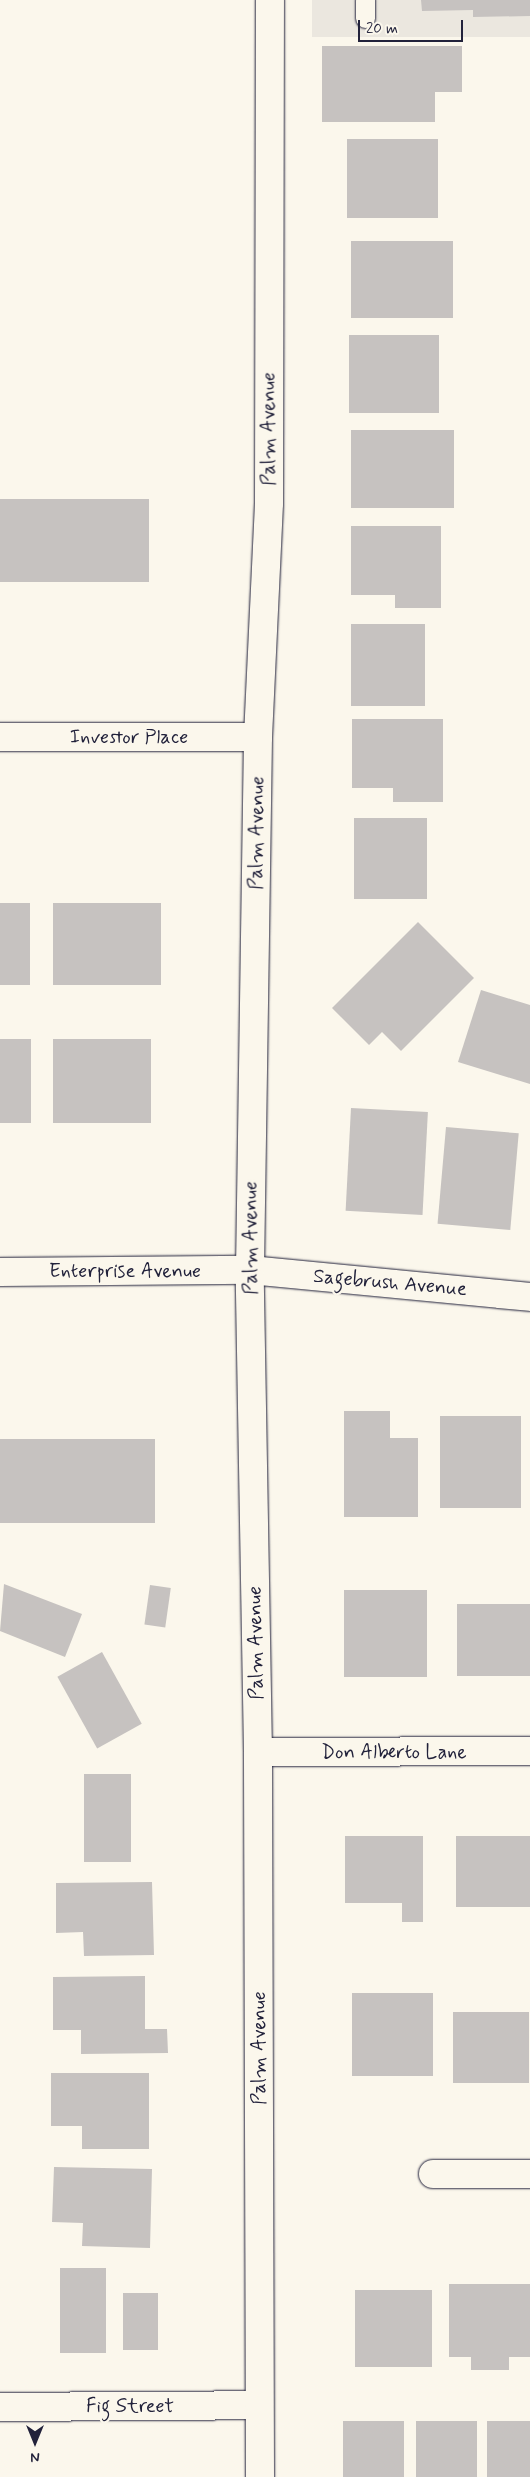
<!DOCTYPE html>
<html>
<head>
<meta charset="utf-8">
<style>
	body { margin:0 }
	#map { position:relative; width:530px; height:2477px; overflow:hidden; background:#fbf7ec; font-family:Mynerve,sans-serif }
	div>[style] { position:absolute }
	.built>* { inset:0; background:#ebe7df; transform-origin:0 0 }
	.building>* { inset:0; background:#c6c2c0; transform-origin:0 0 }
	.roads { filter:drop-shadow(0 0 1px #22223b) drop-shadow(0 0 1px #22223b) }
	.service>* { height:19px; margin:-9.5px; padding:0 9.5px; transform-origin:9.5px; border-radius:9.5px; background:#fbf7ec }
	.minor>* { height:28px; margin:-14px; padding:0 14px; transform-origin:14px; border-radius:14px; background:#fbf7ec }
	span { translate:-50% -50%; white-space:nowrap; text-align:center; line-height:1.15; -webkit-text-stroke:4.5px #fbf7ec; paint-order:stroke }
	.street-label { font-size:20px; color:#22223b }
	.north { position:absolute; left:10px; top:2417px; width:50px; height:50px; -webkit-text-stroke:4px #fbf7ec; paint-order:stroke; rotate:180deg; font-size:14px; font-weight:700; line-height:20px; text-align:center; color:#22223b }
	.north::after { content:''; display:block; margin:auto; width:18px; height:22px; background:#22223b; clip-path:polygon(50% 0,100% 100%,50% 72%,0 100%) }
	.scale { position:absolute; left:358px; top:20px; width:105px; height:22px; box-sizing:border-box; border:2px solid #22223b; border-top:0; padding-left:6px; font-size:15px; line-height:18px; white-space:nowrap; color:#22223b; -webkit-text-stroke:4px #fbf7ec; paint-order:stroke }
</style>
</head>
<body>
<div id="map">
	<div class="built">
		<i style="left:312px;top:0;width:218px;height:37px"></i>
	</div>
	<div class="building">
		<i style="clip-path:polygon(421px 0,530px 0,530px 16px,473px 17px,473px 10px,422px 11px)"></i>
		<i style="clip-path:polygon(322px 46px,462px 46px,462px 92px,435px 92px,435px 122px,322px 122px)"></i>
		<i style="left:347px;top:139px;width:91px;height:79px"></i>
		<i style="left:351px;top:241px;width:102px;height:77px"></i>
		<i style="left:349px;top:335px;width:90px;height:78px"></i>
		<i style="left:351px;top:430px;width:103px;height:78px"></i>
		<i style="left:0;top:499px;width:149px;height:83px"></i>
		<i style="clip-path:polygon(351px 526px,441px 526px,441px 608px,395px 608px,395px 595px,351px 595px)"></i>
		<i style="left:351px;top:624px;width:74px;height:82px"></i>
		<i style="clip-path:polygon(352px 719px,443px 719px,443px 802px,393px 802px,393px 788px,352px 788px)"></i>
		<i style="left:354px;top:818px;width:73px;height:81px"></i>
		<i style="left:0;top:903px;width:30px;height:82px"></i>
		<i style="left:53px;top:903px;width:108px;height:82px"></i>
		<i style="clip-path:polygon(418px 922px,474px 978px,401px 1051px,382px 1032px,369px 1045px,332px 1008px)"></i>
		<i style="clip-path:polygon(481px 990px,530px 1005px,530px 1084px,458px 1062px)"></i>
		<i style="left:0;top:1039px;width:31px;height:84px"></i>
		<i style="left:53px;top:1039px;width:98px;height:84px"></i>
		<i style="left:351px;top:1108px;width:77px;height:103px;rotate:3deg"></i>
		<i style="left:446px;top:1127px;width:73px;height:97px;rotate:5deg"></i>
		<i style="clip-path:polygon(344px 1411px,390px 1411px,390px 1438px,418px 1438px,418px 1517px,344px 1517px)"></i>
		<i style="left:440px;top:1416px;width:81px;height:92px"></i>
		<i style="left:0;top:1439px;width:155px;height:84px"></i>
		<i style="clip-path:polygon(4px 1584px,82px 1614px,65px 1657px,0 1631px)"></i>
		<i style="left:150px;top:1585px;width:21px;height:40px;rotate:8deg"></i>
		<i style="left:344px;top:1590px;width:83px;height:87px"></i>
		<i style="left:457px;top:1604px;width:73px;height:72px"></i>
		<i style="left:102px;top:1652px;width:82px;height:51px;rotate:61deg"></i>
		<i style="left:84px;top:1774px;width:47px;height:88px"></i>
		<i style="clip-path:polygon(345px 1836px,423px 1836px,423px 1922px,402px 1922px,402px 1903px,345px 1903px)"></i>
		<i style="left:456px;top:1836px;width:74px;height:71px"></i>
		<i style="clip-path:polygon(152px 1882px,154px 1955px,84px 1956px,83px 1932px,56px 1933px,56px 1883px)"></i>
		<i style="clip-path:polygon(145px 1976px,145px 2029px,167px 2029px,168px 2053px,81px 2054px,81px 2030px,53px 2030px,53px 1977px)"></i>
		<i style="left:352px;top:1993px;width:81px;height:83px"></i>
		<i style="left:453px;top:2012px;width:76px;height:71px"></i>
		<i style="clip-path:polygon(51px 2073px,149px 2073px,149px 2149px,82px 2149px,82px 2126px,51px 2126px)"></i>
		<i style="clip-path:polygon(54px 2167px,152px 2169px,150px 2248px,82px 2246px,83px 2223px,52px 2222px)"></i>
		<i style="left:60px;top:2268px;width:46px;height:85px"></i>
		<i style="clip-path:polygon(449px 2284px,530px 2284px,530px 2357px,509px 2357px,509px 2370px,471px 2370px,471px 2357px,449px 2357px)"></i>
		<i style="left:355px;top:2290px;width:77px;height:77px"></i>
		<i style="left:123px;top:2293px;width:35px;height:57px"></i>
		<i style="left:343px;top:2421px;width:61px;height:56px"></i>
		<i style="left:416px;top:2421px;width:61px;height:56px"></i>
		<i style="left:487px;top:2421px;width:43px;height:56px"></i>
	</div>
	<div class="roads">
		<div class="service">
			<i style="left:365px;top:0;width:18px;rotate:90deg"></i>
		</div>
		<div class="minor">
			<i style="left:0;top:737px;width:258px"></i>
			<i style="left:0;top:1272px;width:250px;rotate:-0.5deg"></i>
			<i style="left:250px;top:1270px;width:281px;rotate:5.5deg"></i>
			<i style="left:258px;top:1752px;width:272px;rotate:-0.2deg"></i>
			<i style="left:433px;top:2174px;width:97px"></i>
			<i style="left:0;top:2407px;width:259px;rotate:-0.4deg"></i>
			<i style="left:260px;top:2477px;width:725px;rotate:-90.16deg"></i>
			<i style="left:258px;top:1752px;width:482px;rotate:-91deg"></i>
			<i style="left:250px;top:1270px;width:533px;rotate:-89.14deg"></i>
			<i style="left:258px;top:737px;width:234px;rotate:-87.3deg"></i>
			<i style="left:269px;top:503px;width:503px;rotate:-89.89deg"></i>
		</div>
	</div>
	<div class="street-label">
		<span style="left:269px;top:429px;rotate:-90deg">Palm Avenue</span>
		<span style="left:129px;top:737px">Investor Place</span>
		<span style="left:257px;top:833px;rotate:-89deg">Palm Avenue</span>
		<span style="left:251px;top:1238px;rotate:-90deg">Palm Avenue</span>
		<span style="left:125px;top:1271px">Enterprise Avenue</span>
		<span style="left:390px;top:1283px;rotate:5deg">Sagebrush Avenue</span>
		<span style="left:256px;top:1643px;rotate:-91deg">Palm Avenue</span>
		<span style="left:394px;top:1752px">Don Alberto Lane</span>
		<span style="left:259px;top:2048px;rotate:-90deg">Palm Avenue</span>
		<span style="left:130px;top:2406px">Fig Street</span>
	</div>
	<div class="north">N</div>
	<div class="scale">20 m</div>
</div>
</body>
</html>
